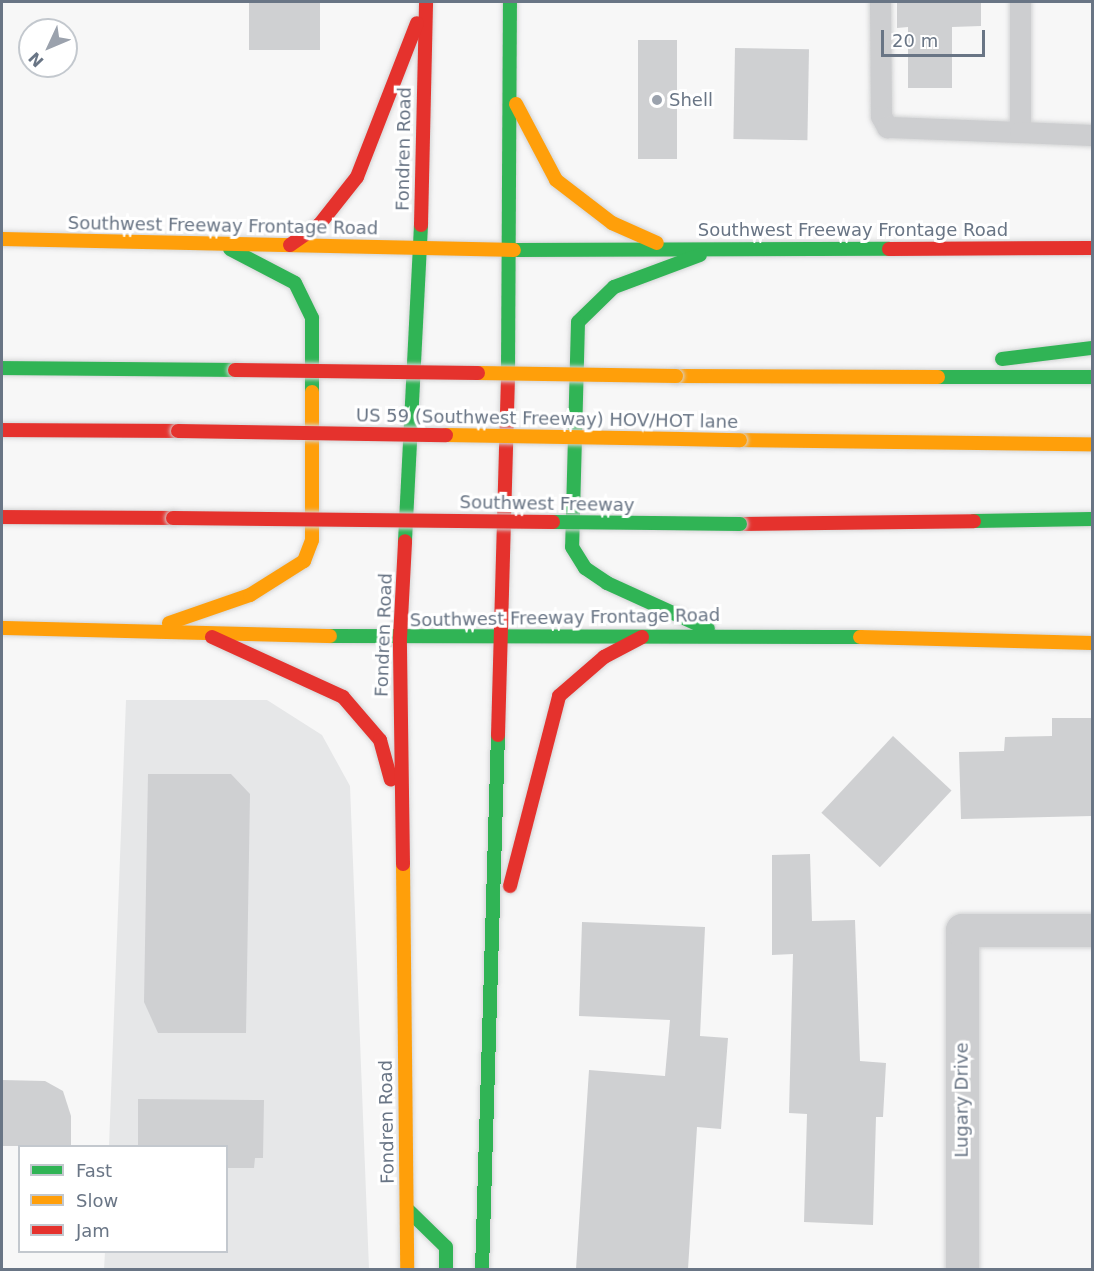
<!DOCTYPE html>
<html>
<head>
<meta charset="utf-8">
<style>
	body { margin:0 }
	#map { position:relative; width:1094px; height:1271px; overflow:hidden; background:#f7f7f7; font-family:"DejaVu Sans",sans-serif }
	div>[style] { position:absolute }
	.built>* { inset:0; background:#e6e7e8 }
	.building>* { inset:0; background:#cfd0d2; transform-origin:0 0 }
	.roads { filter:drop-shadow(0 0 2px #d3d4d5) drop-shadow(0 0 2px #d3d4d5) }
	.lane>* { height:21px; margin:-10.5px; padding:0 10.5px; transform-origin:10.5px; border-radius:10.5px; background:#cdced0 }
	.street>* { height:33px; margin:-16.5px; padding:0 16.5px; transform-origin:16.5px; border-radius:16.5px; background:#cdced0 }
	.fast>* { height:14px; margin:-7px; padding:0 7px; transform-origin:7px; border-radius:7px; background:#30b455 }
	.slow>* { height:14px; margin:-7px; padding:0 7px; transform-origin:7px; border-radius:7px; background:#ff9f0a }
	.jam>* { height:14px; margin:-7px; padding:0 7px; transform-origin:7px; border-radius:7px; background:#e5322d }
	.bridges { filter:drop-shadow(0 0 2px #d3d3d4) drop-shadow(0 0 2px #d3d3d4) }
	.fast-bridge>* { height:14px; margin:-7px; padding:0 7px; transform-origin:7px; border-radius:7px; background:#30b455 }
	.slow-bridge>* { height:14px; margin:-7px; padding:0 7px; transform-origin:7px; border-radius:7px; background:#ff9f0a }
	.jam-bridge>* { height:14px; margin:-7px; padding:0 7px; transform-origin:7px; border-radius:7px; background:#e5322d }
	.dots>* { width:16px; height:16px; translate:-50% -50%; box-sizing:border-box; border:3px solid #fff; border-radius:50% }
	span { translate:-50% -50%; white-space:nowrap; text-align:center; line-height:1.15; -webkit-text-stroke:6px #fff; paint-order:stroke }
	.poi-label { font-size:18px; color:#697585 }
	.left { translate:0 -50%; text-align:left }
	.street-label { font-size:18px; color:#697585 }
	.frame { position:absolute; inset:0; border:3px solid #697585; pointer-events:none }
	.legend { position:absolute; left:18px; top:1145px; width:210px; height:108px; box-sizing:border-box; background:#fff; border:2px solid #c3c8ce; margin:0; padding:8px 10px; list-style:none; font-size:18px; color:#697585 }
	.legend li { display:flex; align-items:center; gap:12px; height:30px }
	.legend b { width:30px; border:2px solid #c3c8ce }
	.north { position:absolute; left:18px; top:18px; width:60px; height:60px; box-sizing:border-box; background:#fff; border:2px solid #c3c8ce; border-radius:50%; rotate:226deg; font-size:16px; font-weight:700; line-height:24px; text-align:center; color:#697585 }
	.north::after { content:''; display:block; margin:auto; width:21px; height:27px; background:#9ba2ad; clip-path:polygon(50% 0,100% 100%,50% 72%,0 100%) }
	.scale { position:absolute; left:881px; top:30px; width:104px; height:27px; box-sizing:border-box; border:3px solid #697585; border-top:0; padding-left:8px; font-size:18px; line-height:21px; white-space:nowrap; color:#697585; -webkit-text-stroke:4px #fff; paint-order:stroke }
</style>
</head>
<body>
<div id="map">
	<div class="built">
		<i style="clip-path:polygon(126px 700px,267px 700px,322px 735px,350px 786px,369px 1269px,104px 1269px,105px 1252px,226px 1252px,226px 1146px,109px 1146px)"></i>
	</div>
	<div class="building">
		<i style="left:249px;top:2px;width:71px;height:48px"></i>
		<i style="clip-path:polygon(897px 2px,981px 2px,981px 26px,952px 27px,952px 88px,908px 88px,908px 27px,897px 28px)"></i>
		<i style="left:638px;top:40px;width:39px;height:119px"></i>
		<i style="left:735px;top:48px;width:74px;height:91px;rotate:1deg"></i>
		<i style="clip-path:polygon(1052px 718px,1092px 718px,1092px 816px,961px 819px,959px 752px,1004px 751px,1005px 737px,1052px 736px)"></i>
		<i style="left:893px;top:736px;width:80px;height:105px;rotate:43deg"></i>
		<i style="clip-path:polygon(148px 774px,231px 774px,250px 794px,246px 1033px,158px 1033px,144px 1002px)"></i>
		<i style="clip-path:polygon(810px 854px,812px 921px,855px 920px,860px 1061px,886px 1063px,883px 1117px,876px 1117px,873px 1225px,804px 1222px,807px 1114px,789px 1113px,793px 954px,772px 955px,772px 855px)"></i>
		<i style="clip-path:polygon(582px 922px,705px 927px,700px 1036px,728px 1038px,721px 1129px,697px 1127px,688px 1269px,576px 1269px,589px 1070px,665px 1076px,670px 1020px,579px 1016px)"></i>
		<i style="clip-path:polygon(2px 1080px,45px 1081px,63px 1091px,71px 1116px,71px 1146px,2px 1146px)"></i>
		<i style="clip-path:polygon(138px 1099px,264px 1100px,263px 1158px,255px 1158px,254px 1168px,226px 1168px,226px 1146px,138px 1146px)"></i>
	</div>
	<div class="roads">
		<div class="lane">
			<i style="left:880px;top:2px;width:114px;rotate:89.5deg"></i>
			<i style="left:881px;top:116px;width:13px;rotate:61deg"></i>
			<i style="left:887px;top:127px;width:133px;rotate:2.2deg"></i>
			<i style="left:1020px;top:2px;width:130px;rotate:90deg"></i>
			<i style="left:1020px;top:132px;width:72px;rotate:2.4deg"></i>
		</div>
		<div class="street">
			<i style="left:962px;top:1270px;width:340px;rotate:-90deg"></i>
			<i style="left:962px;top:930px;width:130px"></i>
		</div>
		<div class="fast">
			<i style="left:230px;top:249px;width:73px;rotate:27.6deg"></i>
			<i style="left:295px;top:283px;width:39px;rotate:64deg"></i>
			<i style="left:312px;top:318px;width:74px;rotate:90deg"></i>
			<i style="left:514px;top:250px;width:375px;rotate:-0.2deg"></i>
			<i style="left:700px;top:255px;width:92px;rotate:159.6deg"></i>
			<i style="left:614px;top:287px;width:50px;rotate:135.8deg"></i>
			<i style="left:578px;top:322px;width:225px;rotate:91.5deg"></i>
			<i style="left:572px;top:547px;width:25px;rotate:58deg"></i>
			<i style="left:585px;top:568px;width:27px;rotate:34deg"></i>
			<i style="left:607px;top:583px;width:111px;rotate:24.5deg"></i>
			<i style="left:1002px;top:359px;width:91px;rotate:-7deg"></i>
			<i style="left:2px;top:368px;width:233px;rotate:0.5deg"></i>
			<i style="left:508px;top:373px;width:371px;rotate:-89.7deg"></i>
			<i style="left:938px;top:377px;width:154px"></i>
			<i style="left:974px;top:521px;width:118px;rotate:-1deg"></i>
			<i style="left:405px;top:541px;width:316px;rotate:-87.1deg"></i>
			<i style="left:330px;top:636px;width:530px;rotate:0.11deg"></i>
			<i style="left:407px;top:1209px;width:54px;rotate:44.3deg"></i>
			<i style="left:446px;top:1247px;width:23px;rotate:90deg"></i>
			<i style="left:482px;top:1270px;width:535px;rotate:-88.29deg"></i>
		</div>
		<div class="slow">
			<i style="left:516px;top:104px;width:86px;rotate:62.2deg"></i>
			<i style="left:556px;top:180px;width:71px;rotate:37.5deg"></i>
			<i style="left:612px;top:223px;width:49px;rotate:24deg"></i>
			<i style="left:2px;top:239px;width:512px;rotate:1.23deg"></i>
			<i style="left:676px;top:376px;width:262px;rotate:0.2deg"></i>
			<i style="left:740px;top:440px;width:352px;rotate:0.7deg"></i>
			<i style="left:169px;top:623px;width:86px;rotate:-19.1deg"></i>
			<i style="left:250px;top:595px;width:64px;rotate:-32.2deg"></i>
			<i style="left:304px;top:561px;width:22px;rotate:-69deg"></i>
			<i style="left:312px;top:540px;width:148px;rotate:-90deg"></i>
			<i style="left:2px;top:628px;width:328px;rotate:1.4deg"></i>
			<i style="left:860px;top:637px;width:232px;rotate:1.5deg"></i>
			<i style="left:403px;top:864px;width:406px;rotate:89.4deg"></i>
		</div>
		<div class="jam">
			<i style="left:421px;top:225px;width:223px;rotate:-88.7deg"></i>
			<i style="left:290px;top:245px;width:35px;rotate:-35deg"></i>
			<i style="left:319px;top:225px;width:61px;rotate:-51.6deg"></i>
			<i style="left:357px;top:177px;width:165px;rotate:-68.7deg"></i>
			<i style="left:889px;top:249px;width:203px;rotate:-0.3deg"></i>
			<i style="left:2px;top:430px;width:176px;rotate:0.3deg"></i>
			<i style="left:2px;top:517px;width:171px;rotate:0.3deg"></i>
			<i style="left:740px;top:524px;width:234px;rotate:-0.7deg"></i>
			<i style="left:212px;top:637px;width:144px;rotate:24.6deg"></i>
			<i style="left:343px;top:697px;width:57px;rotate:49.3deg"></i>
			<i style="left:380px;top:740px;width:41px;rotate:74.6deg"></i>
			<i style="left:498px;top:735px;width:362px;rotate:-88.4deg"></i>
			<i style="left:403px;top:864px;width:226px;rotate:-90.8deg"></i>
			<i style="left:400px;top:638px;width:97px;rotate:-87deg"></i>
			<i style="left:510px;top:886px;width:196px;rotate:-75.5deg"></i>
			<i style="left:559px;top:696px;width:60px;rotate:-40.9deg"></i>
			<i style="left:604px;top:657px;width:43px;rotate:-27.8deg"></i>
		</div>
	</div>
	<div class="bridges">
		<div class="fast-bridge">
			<i style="left:553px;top:522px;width:187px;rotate:0.6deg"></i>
		</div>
		<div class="slow-bridge">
			<i style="left:478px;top:373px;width:198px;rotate:0.9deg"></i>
			<i style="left:446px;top:435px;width:294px;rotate:1deg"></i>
		</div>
		<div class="jam-bridge">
			<i style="left:235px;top:370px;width:243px;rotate:0.7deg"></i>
			<i style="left:178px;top:431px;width:268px;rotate:0.9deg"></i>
			<i style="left:173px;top:518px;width:380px;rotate:0.6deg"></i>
		</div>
	</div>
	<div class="dots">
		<i style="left:657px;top:100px;background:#9ba2ad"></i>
	</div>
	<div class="poi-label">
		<span class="left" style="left:669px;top:100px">Shell</span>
	</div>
	<div class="street-label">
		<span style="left:404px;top:149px;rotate:-89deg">Fondren Road</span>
		<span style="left:223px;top:226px;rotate:1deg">Southwest Freeway Frontage Road</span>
		<span style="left:853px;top:230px">Southwest Freeway Frontage Road</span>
		<span style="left:547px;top:419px;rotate:1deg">US 59 (Southwest Freeway) HOV/HOT lane</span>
		<span style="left:547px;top:504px;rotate:1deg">Southwest Freeway</span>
		<span style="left:565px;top:618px;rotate:-1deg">Southwest Freeway Frontage Road</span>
		<span style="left:384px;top:635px;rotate:-88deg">Fondren Road</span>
		<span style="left:962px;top:1100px;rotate:-90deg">Lugary Drive</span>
		<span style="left:387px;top:1122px;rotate:-91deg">Fondren Road</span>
	</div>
	<div class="frame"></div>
	<ul class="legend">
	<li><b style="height:8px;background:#30b455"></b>Fast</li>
	<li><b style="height:8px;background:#ff9f0a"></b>Slow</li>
	<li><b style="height:8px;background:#e5322d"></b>Jam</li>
	</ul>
	<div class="north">N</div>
	<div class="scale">20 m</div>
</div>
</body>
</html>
